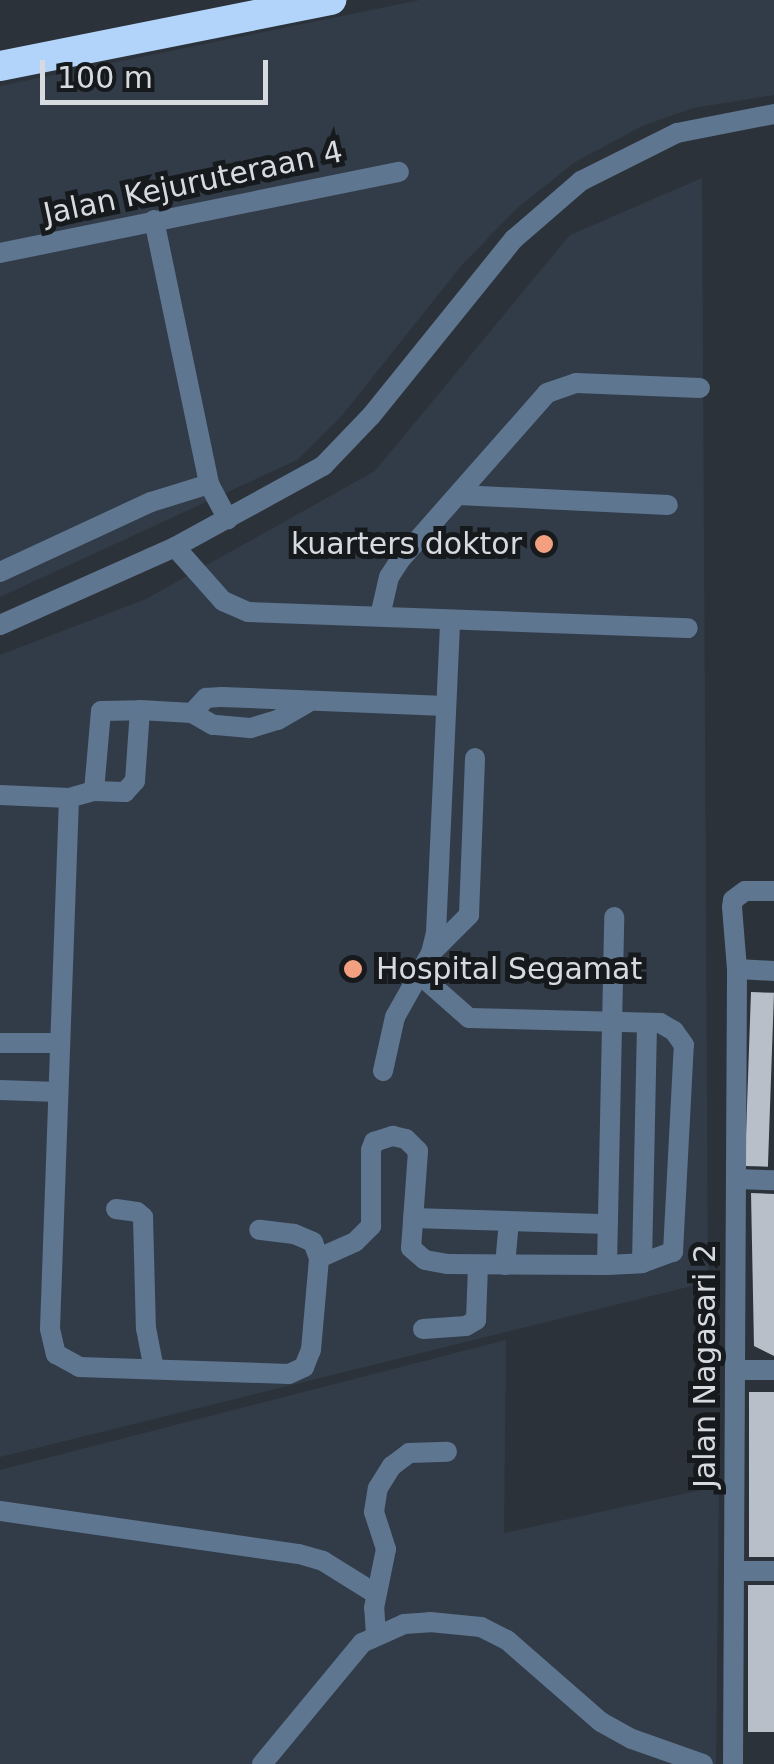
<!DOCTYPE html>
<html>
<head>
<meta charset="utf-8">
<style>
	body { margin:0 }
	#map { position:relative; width:774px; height:1764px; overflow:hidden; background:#2c3239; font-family:"DejaVu Sans",sans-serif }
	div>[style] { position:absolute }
	.built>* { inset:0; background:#323c48 }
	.building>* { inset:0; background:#b8bfc8; transform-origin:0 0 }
	.minor>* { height:20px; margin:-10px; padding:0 10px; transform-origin:10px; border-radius:10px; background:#5f7691 }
	.highway>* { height:30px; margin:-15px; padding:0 15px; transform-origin:15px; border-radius:15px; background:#b2d4fb }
	.dots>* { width:28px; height:28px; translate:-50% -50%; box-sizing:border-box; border:5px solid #171a1d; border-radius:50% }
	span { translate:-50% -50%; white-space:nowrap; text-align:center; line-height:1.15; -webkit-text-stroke:10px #171a1d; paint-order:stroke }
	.street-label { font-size:30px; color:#d7dbdf }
	.poi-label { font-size:30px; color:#d7dbdf }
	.right { translate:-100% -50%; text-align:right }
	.left { translate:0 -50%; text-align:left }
	.scale { position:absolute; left:40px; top:60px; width:228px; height:45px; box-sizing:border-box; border:5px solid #d7dbdf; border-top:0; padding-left:12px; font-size:30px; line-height:35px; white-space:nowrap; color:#d7dbdf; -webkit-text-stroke:8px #171a1d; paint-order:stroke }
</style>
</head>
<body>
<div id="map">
	<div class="built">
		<i style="clip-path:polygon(420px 0,774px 0,774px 95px,693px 108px,642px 126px,575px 162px,516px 209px,461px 266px,340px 418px,297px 460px,0 597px,0 86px)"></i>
		<i style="clip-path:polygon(702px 178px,708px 1282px,0 1457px,0 655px,146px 599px,375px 471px,570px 235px)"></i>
		<i style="clip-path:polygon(506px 1340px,504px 1533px,719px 1486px,716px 1764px,0 1764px,0 1470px)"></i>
	</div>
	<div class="building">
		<i style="left:751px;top:992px;width:23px;height:174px;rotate:2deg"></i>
		<i style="clip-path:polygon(751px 1193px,774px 1194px,774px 1356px,754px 1346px)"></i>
		<i style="left:774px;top:1392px;width:165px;height:25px;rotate:90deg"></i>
		<i style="left:748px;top:1585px;width:26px;height:147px"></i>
	</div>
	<div class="minor">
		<i style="left:154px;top:220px;width:270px;rotate:78.2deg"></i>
		<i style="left:209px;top:484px;width:40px;rotate:62deg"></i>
		<i style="left:0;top:253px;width:407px;rotate:-11.5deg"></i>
		<i style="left:458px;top:495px;width:210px;rotate:2.7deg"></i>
		<i style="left:175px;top:547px;width:72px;rotate:48.4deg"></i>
		<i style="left:223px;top:601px;width:27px;rotate:24deg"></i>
		<i style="left:248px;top:612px;width:440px;rotate:2.1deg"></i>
		<i style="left:0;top:572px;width:166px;rotate:-24.9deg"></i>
		<i style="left:151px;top:502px;width:61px;rotate:-17.2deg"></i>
		<i style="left:380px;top:616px;width:40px;rotate:-77deg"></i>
		<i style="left:389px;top:577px;width:20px;rotate:-57deg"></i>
		<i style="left:400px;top:560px;width:222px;rotate:-48.6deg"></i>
		<i style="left:547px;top:393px;width:31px;rotate:-19deg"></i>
		<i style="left:576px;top:383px;width:124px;rotate:2.3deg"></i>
		<i style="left:0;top:625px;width:192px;rotate:-24deg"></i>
		<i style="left:175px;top:547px;width:169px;rotate:-28.7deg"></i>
		<i style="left:323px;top:466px;width:69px;rotate:-46.2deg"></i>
		<i style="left:371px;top:416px;width:228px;rotate:-51.1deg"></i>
		<i style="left:514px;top:239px;width:89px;rotate:-40.9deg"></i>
		<i style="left:581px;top:181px;width:107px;rotate:-26.6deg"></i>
		<i style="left:677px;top:133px;width:99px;rotate:-11.1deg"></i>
		<i style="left:307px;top:703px;width:34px;rotate:150deg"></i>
		<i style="left:277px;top:720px;width:28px;rotate:163deg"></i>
		<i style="left:250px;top:728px;width:37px;rotate:-175deg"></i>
		<i style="left:213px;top:725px;width:24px;rotate:-150deg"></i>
		<i style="left:192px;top:713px;width:21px;rotate:-47deg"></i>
		<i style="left:206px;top:698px;width:16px;rotate:-4deg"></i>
		<i style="left:222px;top:697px;width:223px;rotate:2.3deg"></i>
		<i style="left:94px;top:791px;width:80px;rotate:-85deg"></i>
		<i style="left:101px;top:711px;width:39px;rotate:-1deg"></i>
		<i style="left:0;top:795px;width:69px;rotate:2.5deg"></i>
		<i style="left:69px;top:798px;width:26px;rotate:-16deg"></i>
		<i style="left:94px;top:791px;width:31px;rotate:2deg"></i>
		<i style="left:125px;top:792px;width:15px;rotate:-48deg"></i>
		<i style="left:135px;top:781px;width:71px;rotate:-86deg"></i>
		<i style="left:140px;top:710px;width:52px;rotate:3.3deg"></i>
		<i style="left:69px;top:798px;width:531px;rotate:92.05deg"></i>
		<i style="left:50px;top:1329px;width:26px;rotate:77deg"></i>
		<i style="left:56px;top:1354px;width:26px;rotate:29deg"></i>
		<i style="left:79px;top:1367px;width:210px;rotate:1.9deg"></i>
		<i style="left:289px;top:1374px;width:17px;rotate:-25deg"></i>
		<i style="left:304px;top:1367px;width:18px;rotate:-68deg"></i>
		<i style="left:311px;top:1350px;width:92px;rotate:-85deg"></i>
		<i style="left:319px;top:1258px;width:17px;rotate:-111deg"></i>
		<i style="left:313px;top:1242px;width:21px;rotate:-157deg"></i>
		<i style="left:294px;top:1234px;width:35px;rotate:-173deg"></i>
		<i style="left:431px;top:953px;width:54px;rotate:-45deg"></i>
		<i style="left:469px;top:915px;width:157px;rotate:-87.8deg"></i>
		<i style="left:737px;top:969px;width:37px;rotate:3deg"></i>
		<i style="left:0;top:1043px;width:60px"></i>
		<i style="left:383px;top:1071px;width:55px;rotate:-77.5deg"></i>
		<i style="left:395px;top:1017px;width:73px;rotate:-60.6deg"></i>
		<i style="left:431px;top:953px;width:21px;rotate:-76deg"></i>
		<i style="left:436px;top:933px;width:313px;rotate:-87.4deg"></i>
		<i style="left:0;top:1090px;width:58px;rotate:2deg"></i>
		<i style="left:736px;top:1179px;width:38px;rotate:2deg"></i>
		<i style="left:116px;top:1209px;width:21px;rotate:8deg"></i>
		<i style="left:137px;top:1212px;width:8px;rotate:40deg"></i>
		<i style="left:143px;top:1217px;width:111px;rotate:88.5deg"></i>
		<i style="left:146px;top:1328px;width:42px;rotate:79deg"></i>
		<i style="left:413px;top:1218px;width:195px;rotate:1.8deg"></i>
		<i style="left:319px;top:1258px;width:39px;rotate:-24deg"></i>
		<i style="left:355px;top:1242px;width:23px;rotate:-45deg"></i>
		<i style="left:371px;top:1226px;width:76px;rotate:-90deg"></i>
		<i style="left:371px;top:1150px;width:9px;rotate:-69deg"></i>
		<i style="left:374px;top:1142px;width:20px;rotate:-18deg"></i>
		<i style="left:393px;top:1136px;width:13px;rotate:13deg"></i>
		<i style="left:406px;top:1139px;width:17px;rotate:45deg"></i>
		<i style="left:418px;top:1151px;width:97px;rotate:94.1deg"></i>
		<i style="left:411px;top:1248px;width:18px;rotate:41deg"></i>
		<i style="left:425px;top:1260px;width:22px;rotate:10deg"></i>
		<i style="left:447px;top:1264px;width:160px;rotate:0.4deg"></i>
		<i style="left:607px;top:1265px;width:35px;rotate:-3deg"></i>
		<i style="left:642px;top:1263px;width:33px;rotate:-20deg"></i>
		<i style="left:673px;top:1252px;width:207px;rotate:-87deg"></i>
		<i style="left:684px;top:1045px;width:17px;rotate:-126deg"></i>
		<i style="left:674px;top:1031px;width:16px;rotate:-150deg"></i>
		<i style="left:660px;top:1023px;width:191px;rotate:-178.5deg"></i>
		<i style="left:469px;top:1018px;width:67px;rotate:-138.7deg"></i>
		<i style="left:642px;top:1263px;width:240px;rotate:-88.8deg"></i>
		<i style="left:505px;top:1265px;width:44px;rotate:-84.8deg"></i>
		<i style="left:607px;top:1265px;width:348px;rotate:-88.8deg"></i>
		<i style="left:423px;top:1329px;width:43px;rotate:-4deg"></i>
		<i style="left:466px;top:1326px;width:12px;rotate:-31deg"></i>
		<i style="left:476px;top:1320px;width:55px;rotate:-87.9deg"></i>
		<i style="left:735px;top:1370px;width:39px"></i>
		<i style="left:0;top:1511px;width:302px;rotate:8.2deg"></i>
		<i style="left:299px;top:1554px;width:25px;rotate:16deg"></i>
		<i style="left:323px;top:1561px;width:62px;rotate:31.9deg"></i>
		<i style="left:734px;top:1571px;width:40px"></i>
		<i style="left:376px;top:1634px;width:26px;rotate:-94deg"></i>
		<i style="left:374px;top:1608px;width:60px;rotate:-78.5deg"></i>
		<i style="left:386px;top:1549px;width:39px;rotate:-108deg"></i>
		<i style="left:374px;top:1512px;width:24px;rotate:-81deg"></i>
		<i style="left:378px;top:1488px;width:26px;rotate:-58deg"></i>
		<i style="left:392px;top:1466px;width:21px;rotate:-37deg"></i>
		<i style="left:409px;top:1453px;width:38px;rotate:-2deg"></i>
		<i style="left:262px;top:1764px;width:157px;rotate:-50.4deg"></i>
		<i style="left:362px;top:1643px;width:46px;rotate:-24.3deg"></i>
		<i style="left:404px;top:1624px;width:26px;rotate:-4deg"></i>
		<i style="left:430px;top:1622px;width:51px;rotate:5.6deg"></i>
		<i style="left:481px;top:1627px;width:29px;rotate:27deg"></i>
		<i style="left:507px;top:1640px;width:125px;rotate:41.1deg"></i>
		<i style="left:601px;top:1722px;width:35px;rotate:29deg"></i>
		<i style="left:632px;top:1739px;width:75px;rotate:19.4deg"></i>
		<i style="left:733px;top:1764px;width:795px;rotate:-89.71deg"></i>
		<i style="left:737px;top:969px;width:62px;rotate:-94.6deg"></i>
		<i style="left:732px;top:907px;width:7px;rotate:-82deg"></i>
		<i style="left:733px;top:900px;width:15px;rotate:-37deg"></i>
		<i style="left:745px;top:891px;width:29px"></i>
	</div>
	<div class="highway">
		<i style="left:0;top:66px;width:338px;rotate:-11.3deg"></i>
	</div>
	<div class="dots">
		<i style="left:544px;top:544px;background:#f2a07f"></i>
		<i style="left:353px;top:969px;background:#f2a07f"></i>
	</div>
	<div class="street-label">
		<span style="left:193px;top:183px;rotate:-12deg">Jalan Kejuruteraan 4</span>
		<span style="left:705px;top:1366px;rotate:-90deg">Jalan Nagasari 2</span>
	</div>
	<div class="poi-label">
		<span class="right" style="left:522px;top:544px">kuarters doktor</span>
		<span class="left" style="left:376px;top:969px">Hospital Segamat</span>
	</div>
	<div class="scale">100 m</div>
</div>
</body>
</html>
